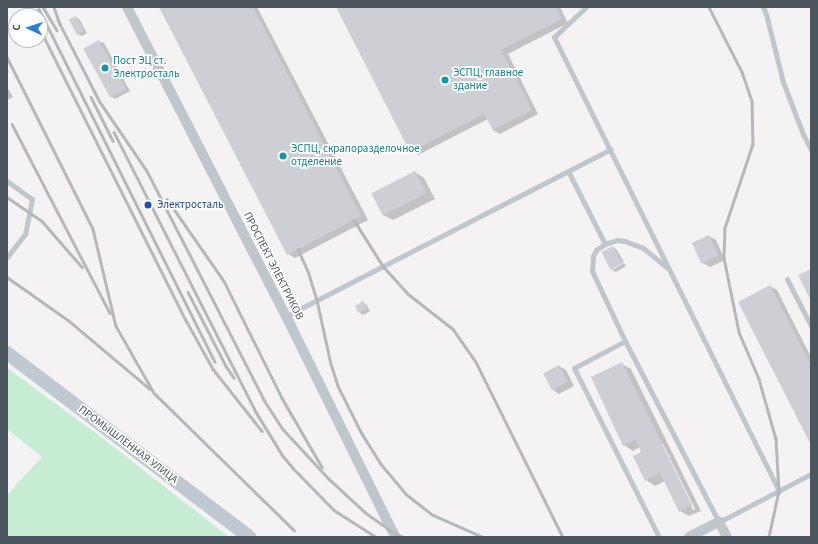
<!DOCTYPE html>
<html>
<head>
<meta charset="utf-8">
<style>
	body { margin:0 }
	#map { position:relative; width:818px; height:544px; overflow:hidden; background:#f4f2f2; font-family:"Source Sans 3",sans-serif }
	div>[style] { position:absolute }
	.green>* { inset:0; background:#c6ecd3 }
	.shadow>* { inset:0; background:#0003 }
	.building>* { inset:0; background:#cdcfd4; transform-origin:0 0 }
	.lane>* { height:5px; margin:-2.5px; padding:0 2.5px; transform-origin:2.5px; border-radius:2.5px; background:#bfc7cd }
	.street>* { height:10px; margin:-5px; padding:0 5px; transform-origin:5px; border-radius:5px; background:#bfc7cd }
	.secondary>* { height:14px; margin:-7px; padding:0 7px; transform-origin:7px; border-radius:7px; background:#c0c9d1 }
	.rail>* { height:2.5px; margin:-1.25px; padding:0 1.25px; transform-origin:1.25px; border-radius:1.25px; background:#b5b8bb }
	.dots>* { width:11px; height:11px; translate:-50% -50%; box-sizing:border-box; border:2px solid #fff; border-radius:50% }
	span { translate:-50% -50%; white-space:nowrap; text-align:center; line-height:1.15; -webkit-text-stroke:3.5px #fff; paint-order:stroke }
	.culture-label { font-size:11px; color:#0d838f }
	.left { translate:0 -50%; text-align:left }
	.transit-label { font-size:11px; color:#164399 }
	.street-label { font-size:11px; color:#4b565e }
	.frame { position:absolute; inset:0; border:8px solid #4b565e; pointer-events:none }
	.north { position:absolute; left:8px; top:8px; width:40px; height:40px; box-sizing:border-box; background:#fff; border:1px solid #b7bbbf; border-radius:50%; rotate:273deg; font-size:11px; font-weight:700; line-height:16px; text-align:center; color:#4b565e }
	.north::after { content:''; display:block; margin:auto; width:14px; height:18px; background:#2d7dd4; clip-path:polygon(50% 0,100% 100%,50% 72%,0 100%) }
</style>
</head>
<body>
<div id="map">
	<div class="green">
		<i style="clip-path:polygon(7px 368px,101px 437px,229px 537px,7px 537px,7px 495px,42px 457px,7px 429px)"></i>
	</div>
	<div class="shadow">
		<i style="clip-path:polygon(160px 7px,257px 7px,368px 220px,295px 258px,288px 254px)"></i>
		<i style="clip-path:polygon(337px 7px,560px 7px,568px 23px,508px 54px,538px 114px,500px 134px,493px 130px,488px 119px,418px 155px,411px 151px)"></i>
		<i style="clip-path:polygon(76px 17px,80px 20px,87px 33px,82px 36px,77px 34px,70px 20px)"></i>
		<i style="clip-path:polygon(99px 41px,104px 43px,130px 91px,115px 99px,111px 96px)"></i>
		<i style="clip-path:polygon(7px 87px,13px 97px,7px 100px)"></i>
		<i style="clip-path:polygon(415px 172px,424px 178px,435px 199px,393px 220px,383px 215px)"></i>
		<i style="clip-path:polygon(709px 236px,716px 240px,725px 260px,710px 267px,703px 263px)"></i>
		<i style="clip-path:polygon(613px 247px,617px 250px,624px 262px,612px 268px,612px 270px,611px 269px)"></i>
		<i style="clip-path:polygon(624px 263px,626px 266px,616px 272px,612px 270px)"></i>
		<i style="clip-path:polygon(770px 286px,777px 290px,811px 357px,811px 443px)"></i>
		<i style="clip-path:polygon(363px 302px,367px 305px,370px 311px,363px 315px,359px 312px)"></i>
		<i style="clip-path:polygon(evenodd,622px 364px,631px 369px,701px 511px,689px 516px,680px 511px,665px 481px,655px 486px,646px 480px,643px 453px,640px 447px,633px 451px,624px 445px,622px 364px,661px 444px,663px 444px,695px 509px,693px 510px,661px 444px)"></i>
		<i style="clip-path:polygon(559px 366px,566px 370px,574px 386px,559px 394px,553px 390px)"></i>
	</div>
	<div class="building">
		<i style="clip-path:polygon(159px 7px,253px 7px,361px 216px,287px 255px)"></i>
		<i style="clip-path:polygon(336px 7px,556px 7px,562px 19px,501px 50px,532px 110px,493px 130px,484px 114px,410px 152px)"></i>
		<i style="left:76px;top:16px;width:17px;height:8px;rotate:62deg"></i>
		<i style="left:99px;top:40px;width:56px;height:18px;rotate:61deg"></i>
		<i style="left:415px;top:171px;width:25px;height:49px;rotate:63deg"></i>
		<i style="left:709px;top:235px;width:23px;height:19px;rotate:65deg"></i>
		<i style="left:613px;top:246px;width:20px;height:13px;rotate:63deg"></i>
		<i style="clip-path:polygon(811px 269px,811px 301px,798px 275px)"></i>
		<i style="clip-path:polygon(770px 285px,811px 365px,811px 445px,738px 302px)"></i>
		<i style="clip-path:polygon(363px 301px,367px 308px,358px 313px,355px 306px)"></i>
		<i style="clip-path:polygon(622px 362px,692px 505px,679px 512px,660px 473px,645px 481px,633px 456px,641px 452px,635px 440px,623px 446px,591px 377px)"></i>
		<i style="left:559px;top:365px;width:19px;height:18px;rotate:62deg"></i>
	</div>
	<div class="lane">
		<i style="left:586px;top:7px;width:44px;rotate:136.8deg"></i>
		<i style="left:554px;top:37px;width:507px;rotate:63.64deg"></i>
		<i style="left:763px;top:7px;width:8px;rotate:67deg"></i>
		<i style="left:766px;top:14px;width:70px;rotate:76deg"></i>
		<i style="left:783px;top:82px;width:56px;rotate:69deg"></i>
		<i style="left:803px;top:134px;width:18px;rotate:63deg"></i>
		<i style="left:568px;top:171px;width:82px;rotate:63.1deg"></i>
		<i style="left:7px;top:181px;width:31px;rotate:36deg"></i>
		<i style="left:32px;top:199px;width:36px;rotate:101deg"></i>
		<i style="left:25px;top:234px;width:29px;rotate:128deg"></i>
		<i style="left:787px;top:279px;width:53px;rotate:62.9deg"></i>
		<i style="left:286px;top:316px;width:365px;rotate:-27.2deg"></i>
		<i style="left:625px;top:341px;width:204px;rotate:62.6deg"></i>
		<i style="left:719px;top:522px;width:104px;rotate:-27.6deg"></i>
		<i style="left:659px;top:537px;width:189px;rotate:-116.7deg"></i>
		<i style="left:574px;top:368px;width:58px;rotate:-27.9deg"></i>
		<i style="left:625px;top:341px;width:77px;rotate:-115.2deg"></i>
		<i style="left:592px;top:271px;width:15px;rotate:-86deg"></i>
		<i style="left:593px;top:256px;width:7px;rotate:-63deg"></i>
		<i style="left:596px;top:250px;width:11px;rotate:-34deg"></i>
		<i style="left:605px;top:244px;width:13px;rotate:-18deg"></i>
		<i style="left:617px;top:240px;width:8px;rotate:7deg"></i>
		<i style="left:625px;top:241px;width:19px;rotate:21deg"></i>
		<i style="left:643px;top:248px;width:32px;rotate:39deg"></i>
	</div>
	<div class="street">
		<i style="left:127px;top:7px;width:348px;rotate:62.8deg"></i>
		<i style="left:286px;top:316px;width:246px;rotate:63.7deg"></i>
		<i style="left:689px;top:537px;width:34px;rotate:-27deg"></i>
		<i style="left:719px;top:522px;width:17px;rotate:62deg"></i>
	</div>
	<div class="secondary">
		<i style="left:7px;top:353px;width:304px;rotate:37.2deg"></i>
	</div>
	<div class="rail">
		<i style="left:29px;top:7px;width:10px;rotate:66deg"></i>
		<i style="left:43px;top:7px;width:27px;rotate:59deg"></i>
		<i style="left:54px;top:7px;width:18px;rotate:71deg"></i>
		<i style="left:709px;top:7px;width:73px;rotate:63.1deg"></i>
		<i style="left:742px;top:72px;width:31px;rotate:71deg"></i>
		<i style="left:752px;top:101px;width:43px;rotate:88.7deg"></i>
		<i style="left:753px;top:144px;width:89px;rotate:108.4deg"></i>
		<i style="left:725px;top:228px;width:30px;rotate:92deg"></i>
		<i style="left:724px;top:258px;width:76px;rotate:78.5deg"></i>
		<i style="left:739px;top:332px;width:51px;rotate:66.9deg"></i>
		<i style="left:759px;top:379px;width:62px;rotate:74.2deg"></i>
		<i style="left:776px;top:439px;width:52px;rotate:86.7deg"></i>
		<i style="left:779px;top:491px;width:47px;rotate:102.3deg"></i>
		<i style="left:39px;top:9px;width:394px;rotate:63.5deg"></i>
		<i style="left:58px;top:20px;width:92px;rotate:62.9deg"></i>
		<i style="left:100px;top:102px;width:83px;rotate:55.7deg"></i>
		<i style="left:147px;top:171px;width:257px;rotate:62.9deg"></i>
		<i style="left:264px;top:400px;width:33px;rotate:57deg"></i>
		<i style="left:282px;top:428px;width:69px;rotate:47.3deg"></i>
		<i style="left:329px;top:479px;width:50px;rotate:42.6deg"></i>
		<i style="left:366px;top:513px;width:33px;rotate:35deg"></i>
		<i style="left:393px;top:532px;width:11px;rotate:27deg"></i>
		<i style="left:40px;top:29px;width:328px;rotate:63.4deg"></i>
		<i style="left:187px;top:322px;width:54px;rotate:61deg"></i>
		<i style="left:213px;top:369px;width:79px;rotate:51.7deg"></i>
		<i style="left:7px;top:57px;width:192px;rotate:63.4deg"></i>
		<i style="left:93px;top:229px;width:100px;rotate:76.7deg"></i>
		<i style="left:116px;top:326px;width:77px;rotate:60.4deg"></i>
		<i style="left:154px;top:393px;width:196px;rotate:44.4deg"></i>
		<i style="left:91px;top:97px;width:49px;rotate:63.4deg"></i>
		<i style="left:12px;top:124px;width:213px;rotate:62.6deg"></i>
		<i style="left:114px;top:132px;width:314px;rotate:63.1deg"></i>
		<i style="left:256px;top:412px;width:52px;rotate:58.5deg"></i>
		<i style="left:283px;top:456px;width:16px;rotate:50deg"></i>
		<i style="left:293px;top:468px;width:59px;rotate:45.7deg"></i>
		<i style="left:334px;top:510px;width:50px;rotate:32.7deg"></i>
		<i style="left:7px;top:197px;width:42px;rotate:34.4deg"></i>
		<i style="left:42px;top:221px;width:61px;rotate:49deg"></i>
		<i style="left:167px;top:199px;width:100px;rotate:55.2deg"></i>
		<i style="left:224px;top:281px;width:131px;rotate:63.6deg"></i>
		<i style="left:282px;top:398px;width:80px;rotate:59.9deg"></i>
		<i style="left:354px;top:220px;width:54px;rotate:57.8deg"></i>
		<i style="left:383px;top:266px;width:36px;rotate:48deg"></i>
		<i style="left:407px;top:293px;width:58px;rotate:38deg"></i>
		<i style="left:453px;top:329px;width:40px;rotate:55.1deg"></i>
		<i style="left:476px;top:362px;width:195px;rotate:63.6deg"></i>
		<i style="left:298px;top:249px;width:27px;rotate:66deg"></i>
		<i style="left:309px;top:274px;width:27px;rotate:73deg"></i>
		<i style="left:317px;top:300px;width:66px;rotate:77.7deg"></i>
		<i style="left:331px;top:364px;width:23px;rotate:72deg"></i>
		<i style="left:338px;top:386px;width:51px;rotate:63.4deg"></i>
		<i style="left:361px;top:432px;width:38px;rotate:58deg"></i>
		<i style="left:381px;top:464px;width:39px;rotate:50deg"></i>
		<i style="left:406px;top:494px;width:34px;rotate:38deg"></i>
		<i style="left:433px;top:515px;width:55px;rotate:23.7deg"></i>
		<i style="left:7px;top:277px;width:75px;rotate:35.2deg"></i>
		<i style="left:68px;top:320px;width:107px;rotate:40.1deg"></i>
		<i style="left:188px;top:292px;width:83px;rotate:62.8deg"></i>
		<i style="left:226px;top:366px;width:14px;rotate:56deg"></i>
	</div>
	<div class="dots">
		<i style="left:105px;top:68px;background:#0f9aa8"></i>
		<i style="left:445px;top:80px;background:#0f9aa8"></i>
		<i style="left:283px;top:156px;background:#0f9aa8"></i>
		<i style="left:148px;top:205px;background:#1a4fb4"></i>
	</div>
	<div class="culture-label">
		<span class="left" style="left:113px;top:68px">Пост ЭЦ ст.<br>Электросталь</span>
		<span class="left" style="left:453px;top:80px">ЭСПЦ, главное<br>здание</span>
		<span class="left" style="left:291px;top:156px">ЭСПЦ, скрапоразделочное<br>отделение</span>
	</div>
	<div class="transit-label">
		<span class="left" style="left:157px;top:205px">Электросталь</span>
	</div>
	<div class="street-label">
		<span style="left:273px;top:266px;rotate:63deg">ПРОСПЕКТ ЭЛЕКТРИКОВ</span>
		<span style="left:128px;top:445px;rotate:37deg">ПРОМЫШЛЕННАЯ УЛИЦА</span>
	</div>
	<div class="frame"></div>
	<div class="north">С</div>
</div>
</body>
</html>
